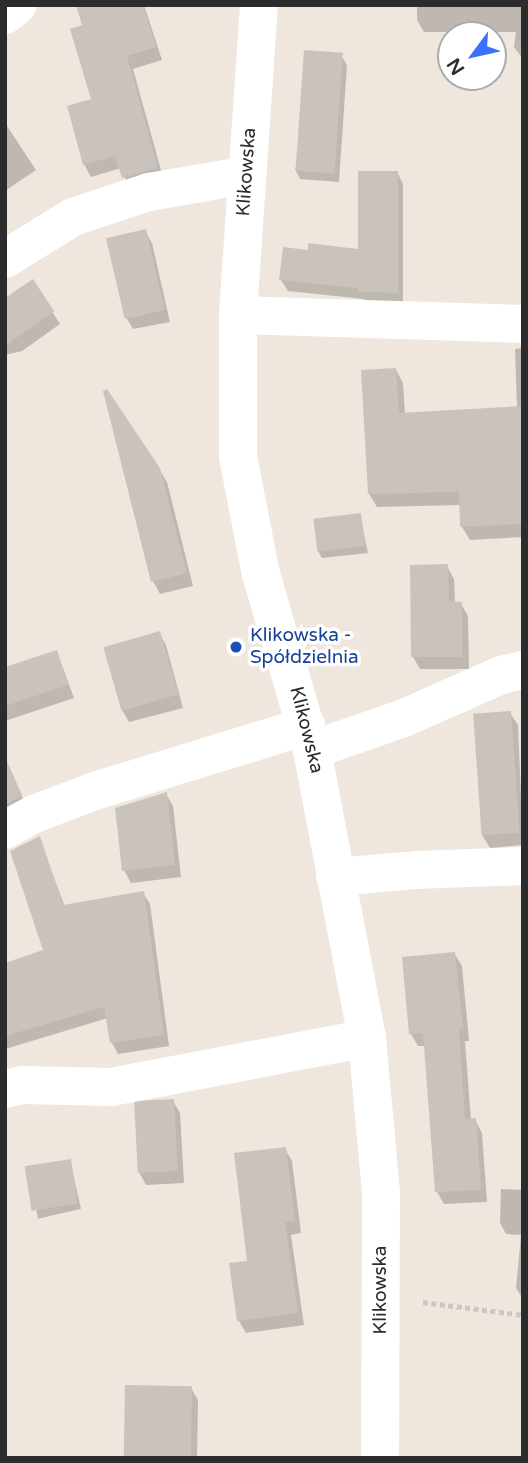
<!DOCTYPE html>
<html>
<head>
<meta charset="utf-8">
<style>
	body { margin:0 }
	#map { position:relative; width:528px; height:1463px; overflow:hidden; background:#efe6dd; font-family:"Varela Round",sans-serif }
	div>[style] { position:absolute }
	.shadow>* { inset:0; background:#0003; transform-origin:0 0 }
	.building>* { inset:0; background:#cac3bd; transform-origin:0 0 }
	.path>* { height:4.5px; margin-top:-2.25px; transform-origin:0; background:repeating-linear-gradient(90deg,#c8c8c8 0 5px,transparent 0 8.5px) }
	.minor>* { height:38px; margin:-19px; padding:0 19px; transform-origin:19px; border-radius:19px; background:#fff }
	.tertiary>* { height:38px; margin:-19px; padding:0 19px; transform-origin:19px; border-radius:19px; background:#fff }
	.dots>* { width:19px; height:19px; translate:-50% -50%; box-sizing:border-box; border:4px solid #fff; border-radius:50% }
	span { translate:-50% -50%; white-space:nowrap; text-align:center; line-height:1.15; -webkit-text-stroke:7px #fff; paint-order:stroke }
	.street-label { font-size:19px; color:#2c2c2c }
	.transit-label { font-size:19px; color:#164399 }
	.left { translate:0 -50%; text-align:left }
	.frame { position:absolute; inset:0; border:7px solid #2c2c2c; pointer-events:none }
	.north { position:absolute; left:437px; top:21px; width:70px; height:70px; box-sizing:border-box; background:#fff; border:2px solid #ababab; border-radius:50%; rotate:237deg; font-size:19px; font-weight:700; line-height:28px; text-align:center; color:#2c2c2c }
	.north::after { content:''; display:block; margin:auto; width:24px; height:32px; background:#3a70ff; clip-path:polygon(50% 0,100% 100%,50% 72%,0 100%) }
</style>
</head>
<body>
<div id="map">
	<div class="shadow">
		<i style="clip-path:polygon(86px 5px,144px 5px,162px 60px,133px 69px,164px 181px,130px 190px,121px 168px,91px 177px,84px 164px,93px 101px,84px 27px)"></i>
		<i style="clip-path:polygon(417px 5px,523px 5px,523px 59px,514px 47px,516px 32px,424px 32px,417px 20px)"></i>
		<i style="clip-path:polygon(341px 55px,347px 65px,339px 182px,300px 179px,295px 169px)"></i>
		<i style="clip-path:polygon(5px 123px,36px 170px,5px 191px)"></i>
		<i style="clip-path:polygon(397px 172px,403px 184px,403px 304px,366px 303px,364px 299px,288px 291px,281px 280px,309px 252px,360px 251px)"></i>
		<i style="clip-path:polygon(145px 231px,152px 243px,170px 322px,133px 329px,126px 317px,108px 239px)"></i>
		<i style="clip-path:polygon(32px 281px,60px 324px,22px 351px,5px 355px,5px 300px)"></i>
		<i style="clip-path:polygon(523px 348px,523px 537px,470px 540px,462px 527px,461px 505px,377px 507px,369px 494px,396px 370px,403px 383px,405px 415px,517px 408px,515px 349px)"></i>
		<i style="clip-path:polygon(159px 469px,167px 482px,193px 586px,160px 594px,153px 581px)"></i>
		<i style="clip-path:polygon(360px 515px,368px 553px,322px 558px,318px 551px)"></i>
		<i style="clip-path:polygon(447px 566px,454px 579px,455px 603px,461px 604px,468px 616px,469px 669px,420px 669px,413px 657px)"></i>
		<i style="clip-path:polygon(159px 633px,166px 645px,183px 708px,129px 722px,122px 710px,105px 648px)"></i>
		<i style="clip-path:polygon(57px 652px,74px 698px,5px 721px,5px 669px)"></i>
		<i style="clip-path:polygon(510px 713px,518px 725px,523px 845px,490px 848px,482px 835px)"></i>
		<i style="clip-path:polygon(5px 760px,25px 803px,5px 813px)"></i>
		<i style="clip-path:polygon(166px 794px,173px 806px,181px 877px,131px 883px,124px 870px)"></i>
		<i style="clip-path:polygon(39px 838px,65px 907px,143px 893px,150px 904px,169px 1046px,118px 1054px,112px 1043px,108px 1018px,5px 1049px,5px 965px,45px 951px)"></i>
		<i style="clip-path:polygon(454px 953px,462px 966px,469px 1041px,465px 1041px,471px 1120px,475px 1120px,482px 1133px,487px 1202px,444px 1204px,437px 1192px,426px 1046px,418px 1046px,411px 1034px)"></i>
		<i style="clip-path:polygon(173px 1101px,180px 1113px,184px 1183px,146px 1185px,139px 1172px)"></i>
		<i style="clip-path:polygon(285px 1149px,292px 1161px,301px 1233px,291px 1235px,304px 1325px,246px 1333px,239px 1321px,249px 1262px)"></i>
		<i style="left:70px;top:1161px;width:49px;height:44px;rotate:77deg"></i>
		<i style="clip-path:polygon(501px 1189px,523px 1190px,523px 1299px,516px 1288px,521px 1235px,506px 1234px,500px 1223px)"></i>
		<i style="clip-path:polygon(191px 1388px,198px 1400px,197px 1458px,124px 1458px)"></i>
	</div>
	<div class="building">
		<i style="clip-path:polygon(76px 5px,143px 5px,156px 47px,127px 56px,158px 168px,122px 178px,115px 156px,83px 165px,67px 106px,91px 99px,70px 29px,82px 25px)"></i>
		<i style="left:304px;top:50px;width:39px;height:121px;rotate:4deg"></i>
		<i style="clip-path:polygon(358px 171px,398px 171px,398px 293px,358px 292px,358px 288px,279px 280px,283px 247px,308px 250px,308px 243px,358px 249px)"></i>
		<i style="left:146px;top:229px;width:83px;height:41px;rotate:77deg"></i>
		<i style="clip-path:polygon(33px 279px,54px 311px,5px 346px,5px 298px)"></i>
		<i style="clip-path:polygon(396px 368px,399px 413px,523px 406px,523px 524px,460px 527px,459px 492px,368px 494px,361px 370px)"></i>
		<i style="clip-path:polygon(107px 389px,160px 468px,187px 573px,151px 582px,103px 391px)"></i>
		<i style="left:361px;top:513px;width:33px;height:48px;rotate:83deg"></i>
		<i style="clip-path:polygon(448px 564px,449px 601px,462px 602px,462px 657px,411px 657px,410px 565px)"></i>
		<i style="left:160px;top:631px;width:66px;height:59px;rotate:74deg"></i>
		<i style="clip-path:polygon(57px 650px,68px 685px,5px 706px,5px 667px)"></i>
		<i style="left:511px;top:711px;width:122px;height:38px;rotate:86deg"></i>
		<i style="clip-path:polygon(5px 757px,22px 795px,5px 805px)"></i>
		<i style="clip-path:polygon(167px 792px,175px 865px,122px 871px,115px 808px)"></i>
		<i style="clip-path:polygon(40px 836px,63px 905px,144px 891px,164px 1035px,110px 1043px,104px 1007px,5px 1036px,5px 963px,43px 950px,10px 851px)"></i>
		<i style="clip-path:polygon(455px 952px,463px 1029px,459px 1029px,465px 1119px,476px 1118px,481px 1190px,435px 1192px,423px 1033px,409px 1034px,402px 957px)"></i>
		<i style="left:174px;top:1099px;width:72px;height:40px;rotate:87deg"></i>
		<i style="clip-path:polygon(286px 1147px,295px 1221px,285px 1222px,298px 1313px,237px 1321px,229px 1263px,247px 1261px,234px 1153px)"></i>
		<i style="left:71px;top:1159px;width:45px;height:47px;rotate:81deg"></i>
		<i style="left:125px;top:1385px;width:67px;height:73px;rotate:1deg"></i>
	</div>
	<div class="path">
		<i style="left:423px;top:1302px;width:101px;rotate:7.4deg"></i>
	</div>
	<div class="minor">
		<i style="left:5px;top:15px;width:16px;rotate:-38deg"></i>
		<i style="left:5px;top:259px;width:80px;rotate:-31.7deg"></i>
		<i style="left:73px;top:217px;width:80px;rotate:-18.2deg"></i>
		<i style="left:149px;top:192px;width:99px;rotate:-9.8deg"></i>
		<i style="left:238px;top:315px;width:285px;rotate:1.8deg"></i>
		<i style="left:312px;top:750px;width:97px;rotate:-19.2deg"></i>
		<i style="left:404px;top:718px;width:106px;rotate:-23.9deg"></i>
		<i style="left:501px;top:675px;width:23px;rotate:-13deg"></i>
		<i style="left:5px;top:830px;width:33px;rotate:-29deg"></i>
		<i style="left:34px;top:814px;width:68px;rotate:-20.6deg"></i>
		<i style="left:98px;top:790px;width:218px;rotate:-17.1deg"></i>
		<i style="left:335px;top:877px;width:81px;rotate:-4.9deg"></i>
		<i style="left:416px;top:870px;width:107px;rotate:-2.1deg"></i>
		<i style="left:5px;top:1089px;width:18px;rotate:-13deg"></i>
		<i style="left:23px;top:1085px;width:88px;rotate:1.3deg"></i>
		<i style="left:111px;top:1087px;width:261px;rotate:-10.8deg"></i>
	</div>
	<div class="tertiary">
		<i style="left:259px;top:5px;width:311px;rotate:93.9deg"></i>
		<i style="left:238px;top:315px;width:142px;rotate:90deg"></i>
		<i style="left:238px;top:457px;width:119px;rotate:78.9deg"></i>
		<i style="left:261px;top:574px;width:183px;rotate:73.8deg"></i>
		<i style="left:312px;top:750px;width:293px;rotate:79.2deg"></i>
		<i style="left:367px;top:1038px;width:154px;rotate:84.8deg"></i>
		<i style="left:381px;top:1191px;width:267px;rotate:90.2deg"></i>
	</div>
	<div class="dots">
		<i style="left:236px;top:647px;background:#1a4fb4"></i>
	</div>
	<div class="street-label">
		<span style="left:247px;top:172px;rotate:-86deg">Klikowska</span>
		<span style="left:306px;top:730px;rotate:76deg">Klikowska</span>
		<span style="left:381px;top:1290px;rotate:-90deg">Klikowska</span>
	</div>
	<div class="transit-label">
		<span class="left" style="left:250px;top:647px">Klikowska -<br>Spółdzielnia</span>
	</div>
	<div class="frame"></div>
	<div class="north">N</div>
</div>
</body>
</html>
